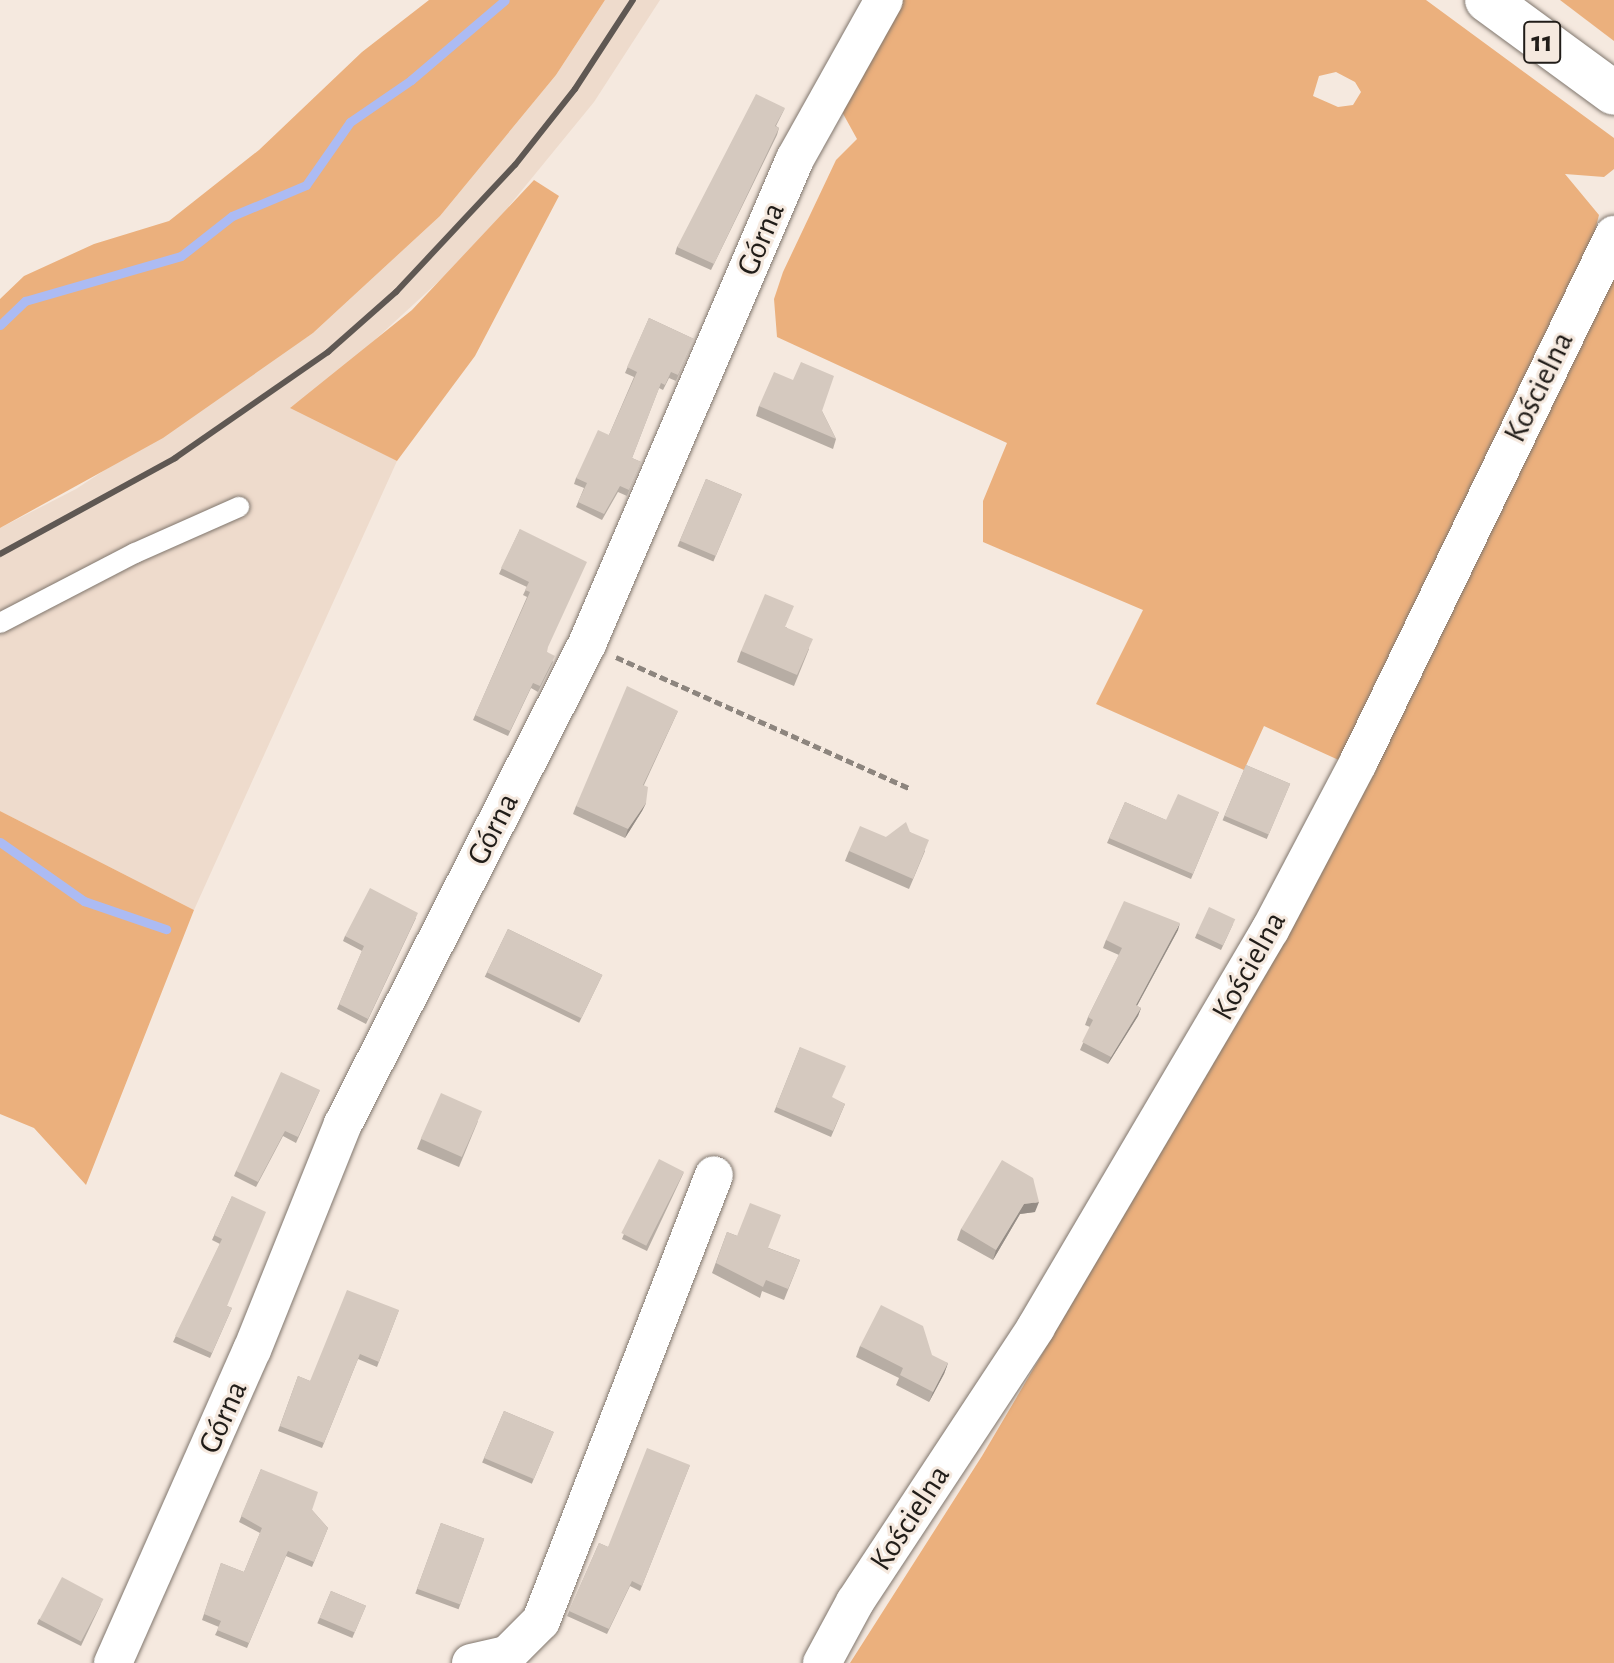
<!DOCTYPE html>
<html>
<head>
<meta charset="utf-8">
<style>
	body { margin:0 }
	#map { position:relative; width:1614px; height:1663px; overflow:hidden; background:#f5e9df; font-family:"Alegreya Sans",sans-serif }
	div>[style] { position:absolute }
	.built>* { inset:0; background:#eedbcc }
	.green>* { inset:0; background:#ebb07d }
	.stream>* { height:9px; margin:-4.5px; padding:0 4.5px; transform-origin:4.5px; border-radius:4.5px; background:#acbbf3 }
	.path>* { height:5px; margin-top:-2.5px; transform-origin:0; background:repeating-linear-gradient(90deg,#8d857e 0 8px,transparent 0 12px) }
	.roads { filter:drop-shadow(0 0 2px #80766d) drop-shadow(0 0 2px #80766d) }
	.lane>* { height:20px; margin:-10px; padding:0 10px; transform-origin:10px; border-radius:10px; background:#fff }
	.street>* { height:38px; margin:-19px; padding:0 19px; transform-origin:19px; border-radius:19px; background:#fff }
	.primary>* { height:44px; margin:-22px; padding:0 22px; transform-origin:22px; border-radius:22px; background:#fff }
	.rail>* { height:6px; margin:-3px; padding:0 3px; transform-origin:3px; border-radius:3px; background:#5f5853 }
	.wall>* { inset:0; background:#b7ada4; transform-origin:0 0 }
	.shaded-wall>* { inset:0; background:#958d86 }
	.building>* { inset:0; background:#d5c9bf; transform-origin:0 0 }
	span { translate:-50% -50%; white-space:nowrap; text-align:center; line-height:1.15; -webkit-text-stroke:6px #f5e9df; paint-order:stroke }
	.shield-label span { padding:2px 6px; background:#f5e9df; border:2px solid; border-radius:6px; -webkit-text-stroke-width:0 }
	.shield-label { font-size:30px; color:#211d19; font-weight:700 }
	.street-label { font-size:32px; color:#211d19 }
</style>
</head>
<body>
<div id="map">
	<div class="built">
		<i style="clip-path:polygon(605px 0,660px 0,594px 102px,474px 249px,342px 370px,291px 407px,397px 461px,194px 910px,0 811px,0 528px,76px 489px,313px 333px,440px 216px,556px 75px)"></i>
	</div>
	<div class="green">
		<i style="clip-path:polygon(429px 0,605px 0,556px 75px,440px 216px,313px 333px,163px 438px,0 528px,0 299px,24px 276px,94px 244px,169px 221px,259px 150px,362px 52px)"></i>
		<i style="clip-path:polygon(evenodd,899px 0,1426px 0,1614px 138px,1614px 169px,1604px 177px,1565px 174px,1599px 215px,1591px 246px,1343px 762px,1264px 726px,1244px 770px,1096px 704px,1143px 610px,983px 542px,983px 501px,1007px 443px,777px 337px,774px 299px,783px 272px,836px 160px,857px 139px,841px 110px,899px 0,1336px 72px,1355px 82px,1361px 92px,1353px 105px,1338px 107px,1313px 96px,1319px 76px,1336px 72px)"></i>
		<i style="clip-path:polygon(1560px 0,1614px 0,1614px 41px)"></i>
		<i style="clip-path:polygon(534px 180px,559px 196px,475px 356px,397px 461px,290px 408px,412px 310px)"></i>
		<i style="clip-path:polygon(1614px 269px,1614px 1663px,850px 1663px,982px 1456px,1268px 971px,1369px 775px)"></i>
		<i style="clip-path:polygon(0 811px,194px 910px,86px 1185px,34px 1128px,0 1114px)"></i>
	</div>
	<div class="stream">
		<i style="left:0;top:325px;width:35px;rotate:-44deg"></i>
		<i style="left:25px;top:301px;width:162px;rotate:-16.1deg"></i>
		<i style="left:181px;top:256px;width:65px;rotate:-38.1deg"></i>
		<i style="left:232px;top:216px;width:80px;rotate:-22.7deg"></i>
		<i style="left:306px;top:185px;width:77px;rotate:-55.1deg"></i>
		<i style="left:350px;top:122px;width:74px;rotate:-34.5deg"></i>
		<i style="left:411px;top:80px;width:123px;rotate:-40.4deg"></i>
		<i style="left:0;top:842px;width:103px;rotate:35.1deg"></i>
		<i style="left:84px;top:901px;width:87px;rotate:18.9deg"></i>
	</div>
	<div class="path">
		<i style="left:616px;top:657px;width:323px;rotate:24.1deg"></i>
	</div>
	<div class="roads">
		<div class="lane">
			<i style="left:0;top:623px;width:152px;rotate:-27.4deg"></i>
			<i style="left:135px;top:553px;width:114px;rotate:-23.9deg"></i>
		</div>
		<div class="street">
			<i style="left:113px;top:1663px;width:342px;rotate:-66.1deg"></i>
			<i style="left:252px;top:1350px;width:244px;rotate:-68.1deg"></i>
			<i style="left:343px;top:1124px;width:538px;rotate:-63.05deg"></i>
			<i style="left:587px;top:644px;width:528px;rotate:-66.79deg"></i>
			<i style="left:795px;top:159px;width:182px;rotate:-60.8deg"></i>
			<i style="left:471px;top:1663px;width:37px;rotate:-13deg"></i>
			<i style="left:507px;top:1655px;width:48px;rotate:-45deg"></i>
			<i style="left:541px;top:1621px;width:478px;rotate:-68.8deg"></i>
			<i style="left:822px;top:1663px;width:69px;rotate:-61.6deg"></i>
			<i style="left:855px;top:1602px;width:329px;rotate:-56.6deg"></i>
			<i style="left:1036px;top:1327px;width:461px;rotate:-59.5deg"></i>
			<i style="left:1270px;top:930px;width:189px;rotate:-62.2deg"></i>
			<i style="left:1358px;top:763px;width:587px;rotate:-64.13deg"></i>
		</div>
		<div class="primary">
			<i style="left:1487px;top:0;width:157px;rotate:36.2deg"></i>
		</div>
	</div>
	<div class="rail">
		<i style="left:0;top:554px;width:200px;rotate:-28.7deg"></i>
		<i style="left:175px;top:458px;width:186px;rotate:-34.7deg"></i>
		<i style="left:328px;top:352px;width:91px;rotate:-41.4deg"></i>
		<i style="left:396px;top:292px;width:174px;rotate:-46.9deg"></i>
		<i style="left:515px;top:165px;width:97px;rotate:-51.7deg"></i>
		<i style="left:575px;top:89px;width:106px;rotate:-56.9deg"></i>
	</div>
	<div class="wall">
		<i style="clip-path:polygon(785px 108px,776px 126px,779px 128px,777px 135px,711px 270px,675px 254px,677px 247px)"></i>
		<i style="clip-path:polygon(649px 318px,694px 339px,676px 381px,669px 378px,663px 390px,659px 388px,632px 458px,641px 462px,627px 496px,618px 492px,602px 520px,576px 507px,584px 488px,574px 484px,576px 478px,609px 435px,634px 377px,625px 373px)"></i>
		<i style="clip-path:polygon(759px 406px,822px 411px,836px 439px,833px 449px,756px 416px)"></i>
		<i style="left:706px;top:479px;width:39px;height:73px;rotate:23deg"></i>
		<i style="clip-path:polygon(520px 529px,547px 649px,547px 652px,553px 662px,538px 692px,531px 688px,508px 736px,473px 720px,527px 597px,523px 595px,527px 587px,499px 574px)"></i>
		<i style="clip-path:polygon(786px 627px,809px 649px,794px 686px,737px 662px,741px 651px)"></i>
		<i style="clip-path:polygon(678px 711px,644px 785px,646px 803px,642px 811px,625px 838px,573px 814px,576px 806px)"></i>
		<i style="left:1246px;top:765px;width:48px;height:60px;rotate:23deg"></i>
		<i style="clip-path:polygon(1125px 802px,1166px 820px,1219px 812px,1191px 879px,1107px 843px)"></i>
		<i style="clip-path:polygon(910px 832px,925px 851px,909px 889px,845px 861px,849px 851px,886px 837px)"></i>
		<i style="clip-path:polygon(416px 918px,366px 1024px,337px 1009px,362px 951px,343px 941px,345px 936px)"></i>
		<i style="clip-path:polygon(1233px 924px,1221px 950px,1195px 938px,1197px 933px)"></i>
		<i style="left:508px;top:929px;width:105px;height:53px;rotate:26deg"></i>
		<i style="clip-path:polygon(1178px 930px,1137px 1006px,1141px 1008px,1138px 1016px,1108px 1064px,1080px 1050px,1090px 1027px,1085px 1025px,1088px 1017px,1119px 955px,1103px 948px,1106px 940px)"></i>
		<i style="clip-path:polygon(800px 1047px,832px 1098px,845px 1104px,831px 1137px,774px 1112px)"></i>
		<i style="clip-path:polygon(320px 1090px,296px 1143px,283px 1136px,256px 1187px,234px 1176px,236px 1171px)"></i>
		<i style="clip-path:polygon(478px 1121px,459px 1167px,417px 1149px,421px 1139px)"></i>
		<i style="clip-path:polygon(684px 1172px,647px 1251px,622px 1239px,624px 1234px)"></i>
		<i style="clip-path:polygon(1033px 1178px,1035px 1212px,1020px 1214px,993px 1260px,957px 1240px,961px 1229px)"></i>
		<i style="clip-path:polygon(232px 1196px,227px 1306px,232px 1308px,210px 1358px,173px 1342px,220px 1244px,212px 1240px)"></i>
		<i style="clip-path:polygon(727px 1232px,800px 1260px,784px 1300px,762px 1291px,760px 1298px,712px 1273px)"></i>
		<i style="clip-path:polygon(399px 1310px,377px 1367px,358px 1359px,322px 1448px,278px 1431px,298px 1376px,310px 1381px)"></i>
		<i style="clip-path:polygon(860px 1346px,948px 1363px,944px 1374px,929px 1402px,896px 1385px,899px 1378px,856px 1357px)"></i>
		<i style="left:504px;top:1411px;width:54px;height:56px;rotate:23deg"></i>
		<i style="clip-path:polygon(690px 1465px,640px 1591px,630px 1586px,607px 1634px,567px 1616px,599px 1543px,608px 1547px)"></i>
		<i style="clip-path:polygon(261px 1469px,312px 1510px,328px 1528px,312px 1567px,286px 1556px,247px 1648px,215px 1635px,219px 1627px,202px 1620px,221px 1563px,244px 1572px,260px 1533px,239px 1522px)"></i>
		<i style="left:441px;top:1523px;width:46px;height:75px;rotate:20deg"></i>
		<i style="left:331px;top:1591px;width:38px;height:35px;rotate:23deg"></i>
		<i style="clip-path:polygon(101px 1604px,81px 1646px,37px 1624px,39px 1619px)"></i>
	</div>
	<div class="shaded-wall">
		<i style="clip-path:polygon(646px 803px,642px 811px,625px 838px,628px 829px)"></i>
		<i style="clip-path:polygon(1180px 923px,1178px 930px,1133px 1013px,1136px 1005px)"></i>
		<i style="clip-path:polygon(1141px 1008px,1138px 1016px,1108px 1064px,1111px 1057px)"></i>
		<i style="clip-path:polygon(1039px 1202px,1035px 1212px,1020px 1214px,993px 1260px,996px 1250px,1024px 1204px)"></i>
		<i style="clip-path:polygon(948px 1363px,944px 1374px,929px 1402px,933px 1392px)"></i>
	</div>
	<div class="building">
		<i style="clip-path:polygon(756px 94px,785px 108px,775px 126px,779px 128px,714px 264px,677px 247px)"></i>
		<i style="clip-path:polygon(649px 318px,694px 339px,678px 375px,671px 372px,665px 385px,661px 383px,632px 458px,641px 462px,629px 490px,620px 486px,604px 514px,578px 502px,587px 483px,576px 478px,598px 430px,609px 435px,637px 372px,627px 367px)"></i>
		<i style="clip-path:polygon(801px 362px,834px 376px,822px 411px,836px 439px,759px 406px,774px 372px,793px 380px)"></i>
		<i style="left:706px;top:479px;width:39px;height:67px;rotate:23deg"></i>
		<i style="clip-path:polygon(520px 529px,587px 562px,548px 647px,547px 652px,555px 656px,540px 686px,533px 683px,510px 731px,475px 715px,530px 592px,525px 590px,529px 582px,501px 568px)"></i>
		<i style="clip-path:polygon(765px 594px,794px 606px,785px 627px,813px 639px,797px 675px,741px 651px)"></i>
		<i style="clip-path:polygon(627px 686px,678px 711px,643px 785px,648px 787px,646px 803px,628px 829px,576px 806px)"></i>
		<i style="left:1246px;top:765px;width:48px;height:55px;rotate:23deg"></i>
		<i style="clip-path:polygon(1178px 794px,1219px 812px,1193px 874px,1109px 838px,1125px 802px,1166px 820px)"></i>
		<i style="clip-path:polygon(906px 822px,910px 832px,929px 840px,913px 879px,849px 851px,860px 826px,886px 837px)"></i>
		<i style="clip-path:polygon(370px 888px,418px 913px,368px 1019px,339px 1004px,364px 946px,345px 936px)"></i>
		<i style="clip-path:polygon(1124px 901px,1180px 923px,1136px 1005px,1141px 1008px,1111px 1057px,1082px 1042px,1093px 1020px,1088px 1017px,1122px 948px,1106px 940px)"></i>
		<i style="left:1209px;top:907px;width:29px;height:29px;rotate:25deg"></i>
		<i style="left:508px;top:929px;width:105px;height:48px;rotate:26deg"></i>
		<i style="clip-path:polygon(800px 1047px,846px 1066px,832px 1097px,845px 1104px,833px 1131px,776px 1107px)"></i>
		<i style="clip-path:polygon(281px 1072px,320px 1090px,298px 1137px,285px 1131px,258px 1182px,236px 1171px)"></i>
		<i style="left:441px;top:1093px;width:45px;height:50px;rotate:24deg"></i>
		<i style="left:659px;top:1159px;width:28px;height:83px;rotate:27deg"></i>
		<i style="clip-path:polygon(1002px 1160px,1033px 1178px,1039px 1202px,1024px 1204px,996px 1250px,961px 1229px)"></i>
		<i style="clip-path:polygon(232px 1196px,266px 1212px,227px 1306px,232px 1308px,212px 1353px,175px 1336px,222px 1239px,214px 1235px)"></i>
		<i style="clip-path:polygon(750px 1203px,781px 1215px,768px 1248px,800px 1260px,788px 1289px,766px 1280px,763px 1287px,716px 1263px,727px 1232px,737px 1236px)"></i>
		<i style="clip-path:polygon(347px 1290px,399px 1310px,379px 1362px,360px 1354px,324px 1443px,280px 1426px,298px 1376px,310px 1381px)"></i>
		<i style="clip-path:polygon(881px 1305px,923px 1326px,932px 1355px,948px 1363px,933px 1392px,900px 1375px,903px 1368px,860px 1346px)"></i>
		<i style="left:504px;top:1411px;width:54px;height:51px;rotate:23deg"></i>
		<i style="clip-path:polygon(647px 1448px,690px 1465px,642px 1586px,632px 1581px,609px 1629px,569px 1611px,599px 1543px,608px 1547px)"></i>
		<i style="clip-path:polygon(261px 1469px,318px 1492px,312px 1510px,328px 1528px,314px 1562px,288px 1551px,249px 1643px,217px 1630px,221px 1621px,204px 1614px,221px 1563px,244px 1572px,262px 1528px,241px 1516px)"></i>
		<i style="left:441px;top:1523px;width:46px;height:70px;rotate:20deg"></i>
		<i style="left:62px;top:1577px;width:47px;height:48px;rotate:28deg"></i>
		<i style="left:331px;top:1591px;width:38px;height:29px;rotate:23deg"></i>
	</div>
	<div class="shield-label">
		<span style="left:1542px;top:42px">11</span>
	</div>
	<div class="street-label">
		<span style="left:761px;top:239px;rotate:-67deg">Górna</span>
		<span style="left:1539px;top:387px;rotate:-64deg">Kościelna</span>
		<span style="left:493px;top:829px;rotate:-63deg">Górna</span>
		<span style="left:1249px;top:966px;rotate:-61deg">Kościelna</span>
		<span style="left:223px;top:1417px;rotate:-66deg">Górna</span>
		<span style="left:910px;top:1518px;rotate:-57deg">Kościelna</span>
	</div>
</div>
</body>
</html>
